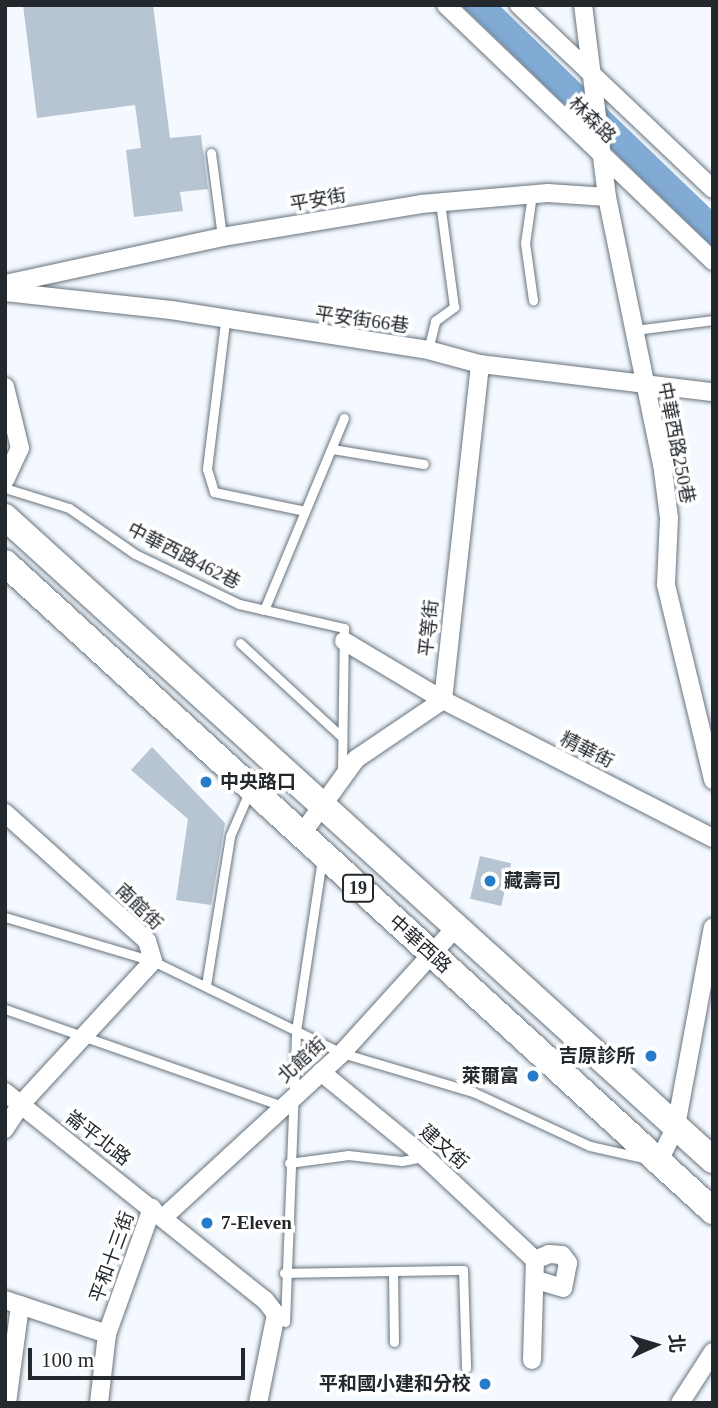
<!DOCTYPE html>
<html>
<head>
<meta charset="utf-8">
<style>
	body { margin:0 }
	#map { position:relative; width:718px; height:1408px; overflow:hidden; background:#f3f9fe; font-family:"Times New Roman","Noto Sans TC",serif }
	div>[style] { position:absolute }
	.water>* { inset:0; background:#81aad4 }
	.building>* { inset:0; background:#b7c4d1; transform-origin:0 0 }
	.roads { filter:drop-shadow(0 0 2px #67737e) drop-shadow(0 0 2px #67737e) }
	.lane>* { height:9px; margin:-4.5px; padding:0 4.5px; transform-origin:4.5px; border-radius:4.5px; background:#fff }
	.street>* { height:18px; margin:-9px; padding:0 9px; transform-origin:9px; border-radius:9px; background:#fff }
	.primary>* { height:26px; margin:-13px; padding:0 13px; transform-origin:13px; border-radius:13px; background:#fff }
	.dots>* { width:19px; height:19px; translate:-50% -50%; box-sizing:border-box; border:4px solid #fff; border-radius:50% }
	span { translate:-50% -50%; white-space:nowrap; text-align:center; line-height:1.15; -webkit-text-stroke:7px #fff; paint-order:stroke }
	.shield-label span { padding:2px 5px; background:#fff; border:2px solid; border-radius:5px; -webkit-text-stroke-width:0 }
	.shield-label { font-size:18px; color:#23282d; font-weight:700 }
	.street-label { font-size:19px; color:#23282d }
	.poi-label { font-size:19px; color:#23282d; font-weight:700 }
	.left { translate:0 -50%; text-align:left }
	.right { translate:-100% -50%; text-align:right }
	.frame { position:absolute; inset:0; border:7px solid #23282d; pointer-events:none }
	.north { position:absolute; left:620px; top:1310px; width:70px; height:70px; -webkit-text-stroke:5px #fff; paint-order:stroke; rotate:86deg; font-size:19px; font-weight:700; line-height:28px; text-align:center; color:#23282d }
	.north::after { content:''; display:block; margin:auto; width:24px; height:32px; background:#23282d; clip-path:polygon(50% 0,100% 100%,50% 72%,0 100%) }
	.scale { position:absolute; left:28px; top:1348px; width:217px; height:32px; box-sizing:border-box; border:4px solid #23282d; border-top:0; padding-left:9px; font-size:21px; line-height:24px; white-space:nowrap; color:#23282d; -webkit-text-stroke:5px #fff; paint-order:stroke }
</style>
</head>
<body>
<div id="map">
	<div class="water">
		<i style="clip-path:polygon(461px 5px,499px 5px,713px 211px,713px 247px)"></i>
	</div>
	<div class="building">
		<i style="clip-path:polygon(23px 5px,153px 5px,170px 138px,201px 135px,208px 189px,180px 192px,183px 211px,134px 217px,126px 150px,141px 148px,135px 105px,37px 118px)"></i>
		<i style="clip-path:polygon(152px 747px,225px 823px,211px 905px,176px 900px,188px 819px,131px 770px)"></i>
		<i style="left:480px;top:856px;width:32px;height:44px;rotate:13deg"></i>
	</div>
	<div class="roads">
		<div class="lane">
			<i style="left:211px;top:153px;width:85px;rotate:82.5deg"></i>
			<i style="left:532px;top:194px;width:49px;rotate:98.1deg"></i>
			<i style="left:525px;top:243px;width:58px;rotate:82deg"></i>
			<i style="left:225px;top:322px;width:148px;rotate:97deg"></i>
			<i style="left:207px;top:469px;width:24px;rotate:73deg"></i>
			<i style="left:214px;top:492px;width:93px;rotate:11.8deg"></i>
			<i style="left:635px;top:330px;width:79px;rotate:-7.3deg"></i>
			<i style="left:428px;top:350px;width:30px;rotate:-76deg"></i>
			<i style="left:435px;top:321px;width:24px;rotate:-36deg"></i>
			<i style="left:454px;top:307px;width:106px;rotate:-97.6deg"></i>
			<i style="left:332px;top:449px;width:93px;rotate:9.3deg"></i>
			<i style="left:5px;top:488px;width:67px;rotate:17.4deg"></i>
			<i style="left:69px;top:508px;width:80px;rotate:34.9deg"></i>
			<i style="left:135px;top:554px;width:115px;rotate:25.7deg"></i>
			<i style="left:239px;top:604px;width:108px;rotate:12.9deg"></i>
			<i style="left:344px;top:628px;width:145px;rotate:90.8deg"></i>
			<i style="left:264px;top:610px;width:208px;rotate:-67.4deg"></i>
			<i style="left:240px;top:643px;width:139px;rotate:42.7deg"></i>
			<i style="left:5px;top:917px;width:154px;rotate:16.6deg"></i>
			<i style="left:153px;top:961px;width:210px;rotate:26deg"></i>
			<i style="left:342px;top:1053px;width:137px;rotate:16.6deg"></i>
			<i style="left:473px;top:1092px;width:129px;rotate:24.8deg"></i>
			<i style="left:590px;top:1146px;width:54px;rotate:12.8deg"></i>
			<i style="left:206px;top:985px;width:151px;rotate:-80.8deg"></i>
			<i style="left:230px;top:836px;width:50px;rotate:-66.5deg"></i>
			<i style="left:5px;top:1009px;width:293px;rotate:19.3deg"></i>
			<i style="left:289px;top:1163px;width:60px;rotate:-7.7deg"></i>
			<i style="left:348px;top:1155px;width:54px;rotate:6.3deg"></i>
			<i style="left:402px;top:1161px;width:21px;rotate:-11deg"></i>
			<i style="left:393px;top:1271px;width:71px;rotate:89.2deg"></i>
			<i style="left:284px;top:1273px;width:179px;rotate:-1deg"></i>
			<i style="left:463px;top:1270px;width:98px;rotate:88.2deg"></i>
			<i style="left:285px;top:1322px;width:291px;rotate:-87.8deg"></i>
			<i style="left:296px;top:1031px;width:173px;rotate:-81.4deg"></i>
		</div>
		<div class="street">
			<i style="left:446px;top:5px;width:370px;rotate:43.8deg"></i>
			<i style="left:519px;top:5px;width:267px;rotate:43.5deg"></i>
			<i style="left:607px;top:197px;width:280px;rotate:78.4deg"></i>
			<i style="left:663px;top:471px;width:47px;rotate:82.7deg"></i>
			<i style="left:669px;top:518px;width:67px;rotate:92.6deg"></i>
			<i style="left:666px;top:585px;width:201px;rotate:76.4deg"></i>
			<i style="left:5px;top:284px;width:222px;rotate:-12.2deg"></i>
			<i style="left:222px;top:237px;width:202px;rotate:-9.4deg"></i>
			<i style="left:421px;top:204px;width:127px;rotate:-5deg"></i>
			<i style="left:548px;top:193px;width:59px;rotate:3.9deg"></i>
			<i style="left:607px;top:197px;width:193px;rotate:-97.1deg"></i>
			<i style="left:5px;top:292px;width:167px;rotate:6.2deg"></i>
			<i style="left:171px;top:310px;width:260px;rotate:8.8deg"></i>
			<i style="left:428px;top:350px;width:54px;rotate:15.1deg"></i>
			<i style="left:480px;top:364px;width:235px;rotate:6.9deg"></i>
			<i style="left:5px;top:387px;width:63px;rotate:76.2deg"></i>
			<i style="left:20px;top:448px;width:35px;rotate:115deg"></i>
			<i style="left:344px;top:641px;width:115px;rotate:30.8deg"></i>
			<i style="left:443px;top:700px;width:303px;rotate:27.1deg"></i>
			<i style="left:5px;top:813px;width:191px;rotate:42deg"></i>
			<i style="left:147px;top:941px;width:21px;rotate:73deg"></i>
			<i style="left:153px;top:961px;width:195px;rotate:132.7deg"></i>
			<i style="left:21px;top:1104px;width:30px;rotate:123deg"></i>
			<i style="left:301px;top:835px;width:94px;rotate:-54.1deg"></i>
			<i style="left:356px;top:759px;width:105px;rotate:-34.1deg"></i>
			<i style="left:443px;top:700px;width:338px;rotate:-83.7deg"></i>
			<i style="left:321px;top:1072px;width:134px;rotate:39.3deg"></i>
			<i style="left:425px;top:1157px;width:151px;rotate:43.1deg"></i>
			<i style="left:5px;top:1092px;width:333px;rotate:38.7deg"></i>
			<i style="left:265px;top:1300px;width:18px;rotate:52deg"></i>
			<i style="left:276px;top:1314px;width:91px;rotate:101.4deg"></i>
			<i style="left:659px;top:1161px;width:39px;rotate:-64deg"></i>
			<i style="left:676px;top:1126px;width:202px;rotate:-79.5deg"></i>
			<i style="left:165px;top:1216px;width:241px;rotate:-42.6deg"></i>
			<i style="left:342px;top:1053px;width:171px;rotate:-47.8deg"></i>
			<i style="left:5px;top:1300px;width:108px;rotate:18.4deg"></i>
			<i style="left:532px;top:1360px;width:100px;rotate:-88.3deg"></i>
			<i style="left:535px;top:1260px;width:15px;rotate:-23deg"></i>
			<i style="left:549px;top:1254px;width:13px;rotate:4deg"></i>
			<i style="left:562px;top:1255px;width:10px;rotate:53deg"></i>
			<i style="left:568px;top:1263px;width:25px;rotate:101deg"></i>
			<i style="left:563px;top:1288px;width:27px;rotate:-163deg"></i>
			<i style="left:7px;top:1403px;width:99px;rotate:-82.4deg"></i>
			<i style="left:99px;top:1403px;width:69px;rotate:-83.4deg"></i>
			<i style="left:107px;top:1334px;width:134px;rotate:-70.3deg"></i>
			<i style="left:680px;top:1403px;width:61px;rotate:-57.1deg"></i>
		</div>
		<div class="primary">
			<i style="left:5px;top:517px;width:956px;rotate:42.25deg"></i>
			<i style="left:5px;top:563px;width:960px;rotate:42.47deg"></i>
		</div>
	</div>
	<div class="dots">
		<i style="left:206px;top:782px;background:#257dca"></i>
		<i style="left:490px;top:881px;background:#257dca"></i>
		<i style="left:651px;top:1056px;background:#257dca"></i>
		<i style="left:533px;top:1076px;background:#257dca"></i>
		<i style="left:207px;top:1223px;background:#257dca"></i>
		<i style="left:485px;top:1384px;background:#257dca"></i>
	</div>
	<div class="shield-label">
		<span style="left:358px;top:888px">19</span>
	</div>
	<div class="street-label">
		<span style="left:592px;top:120px;rotate:44deg">林森路</span>
		<span style="left:318px;top:200px;rotate:-10deg">平安街</span>
		<span style="left:362px;top:320px;rotate:8deg">平安街66巷</span>
		<span style="left:676px;top:443px;rotate:79deg">中華西路250巷</span>
		<span style="left:184px;top:556px;rotate:27deg">中華西路462巷</span>
		<span style="left:429px;top:628px;rotate:-84deg">平等街</span>
		<span style="left:587px;top:750px;rotate:27deg">精華街</span>
		<span style="left:139px;top:907px;rotate:44deg">南館街</span>
		<span style="left:420px;top:944px;rotate:42deg">中華西路</span>
		<span style="left:302px;top:1060px;rotate:-42deg">北館街</span>
		<span style="left:98px;top:1138px;rotate:38deg">崙平北路</span>
		<span style="left:444px;top:1147px;rotate:41deg">建文街</span>
		<span style="left:112px;top:1257px;rotate:-70deg">平和十三街</span>
	</div>
	<div class="poi-label">
		<span class="left" style="left:220px;top:782px">中央路口</span>
		<span class="left" style="left:504px;top:881px">藏壽司</span>
		<span class="right" style="left:635px;top:1056px">吉原診所</span>
		<span class="right" style="left:519px;top:1076px">萊爾富</span>
		<span class="left" style="left:221px;top:1223px">7-Eleven</span>
		<span class="right" style="left:471px;top:1384px">平和國小建和分校</span>
	</div>
	<div class="frame"></div>
	<div class="north">北</div>
	<div class="scale">100 m</div>
</div>
</body>
</html>
